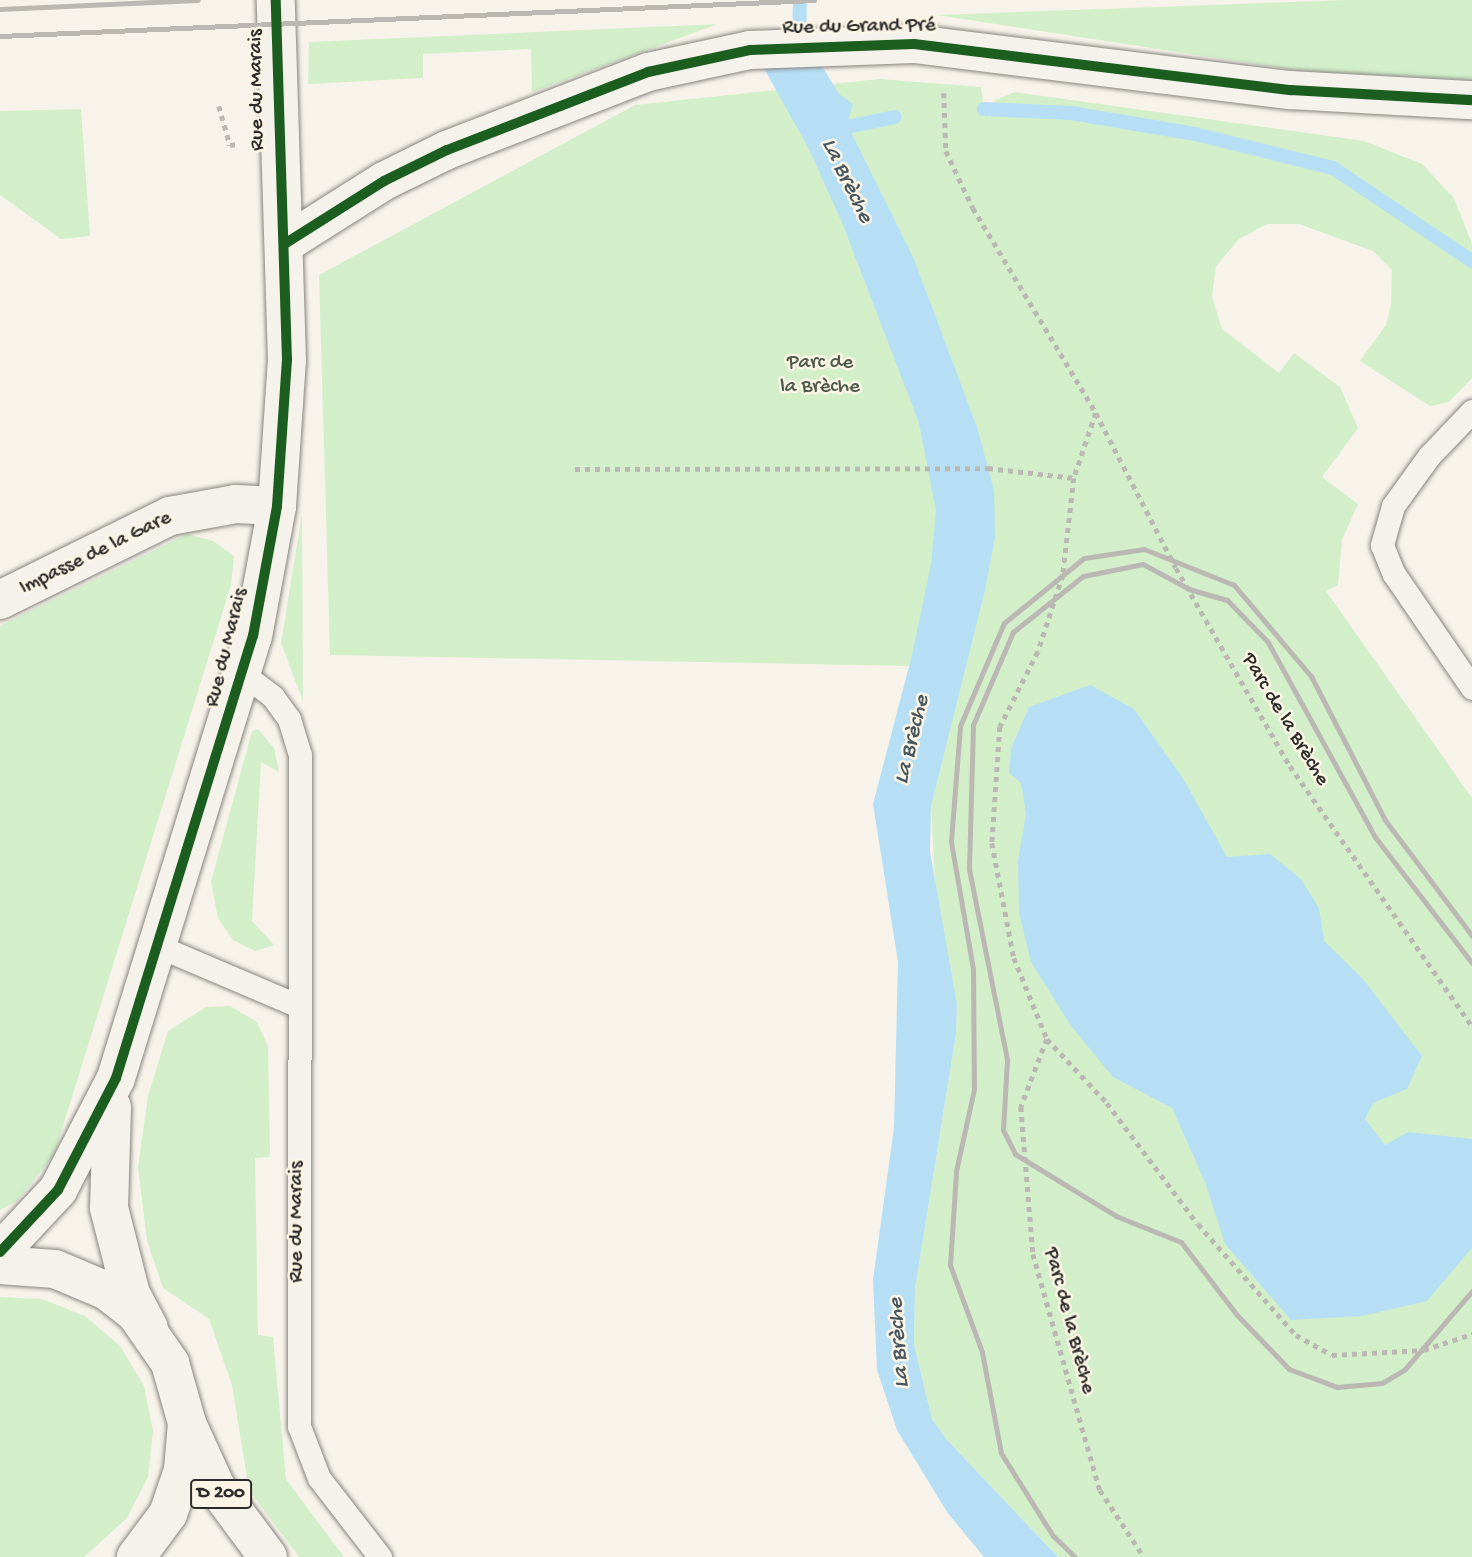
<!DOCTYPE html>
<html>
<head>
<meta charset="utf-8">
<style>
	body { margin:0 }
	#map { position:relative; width:1472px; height:1557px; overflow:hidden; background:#f7f3ea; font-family:"Gochi Hand",sans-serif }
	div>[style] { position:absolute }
	.green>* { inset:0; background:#d2efca }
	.water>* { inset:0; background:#b6dff5 }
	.stream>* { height:14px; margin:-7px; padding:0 7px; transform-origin:7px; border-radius:7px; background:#b6dff5 }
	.path>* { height:4.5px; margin-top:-2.25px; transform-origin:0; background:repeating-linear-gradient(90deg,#bbb8b4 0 5px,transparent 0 10px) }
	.roads { filter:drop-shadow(0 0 2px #878581) drop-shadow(0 0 2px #878581) }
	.lane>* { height:23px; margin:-11.5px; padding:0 11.5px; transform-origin:11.5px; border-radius:11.5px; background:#f5f2ec }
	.street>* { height:38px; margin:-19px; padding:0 19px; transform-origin:19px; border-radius:19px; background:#f5f2ec }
	.secondary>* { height:38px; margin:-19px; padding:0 19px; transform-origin:19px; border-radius:19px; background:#f5f2ec }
	.primary>* { height:38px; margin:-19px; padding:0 19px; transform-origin:19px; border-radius:19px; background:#f5f2ec }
	.rail>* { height:5px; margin:-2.5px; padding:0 2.5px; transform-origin:2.5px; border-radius:2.5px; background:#bbb8b4 }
	.cycleway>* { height:10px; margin:-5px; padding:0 5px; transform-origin:5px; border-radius:5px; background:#1b5e20 }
	span { translate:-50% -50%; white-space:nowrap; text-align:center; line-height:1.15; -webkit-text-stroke:5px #fcf5e5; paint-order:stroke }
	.shield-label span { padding:2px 5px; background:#fcf5e5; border:2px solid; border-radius:5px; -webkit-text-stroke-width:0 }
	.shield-label { font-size:19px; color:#2b2b2b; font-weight:700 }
	.street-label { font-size:21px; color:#2b2b2b }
	.park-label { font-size:21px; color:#4d5b4c }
	.water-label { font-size:23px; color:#47565f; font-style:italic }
</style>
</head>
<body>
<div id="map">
	<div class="green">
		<i style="clip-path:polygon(1345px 0,1472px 0,1472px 80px,1301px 71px,937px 15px)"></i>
		<i style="clip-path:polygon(718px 24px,532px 92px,531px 49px,423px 54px,423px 78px,308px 84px,309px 42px)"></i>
		<i style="clip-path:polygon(880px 79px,981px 87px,984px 109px,990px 118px,995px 100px,1015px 92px,1364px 141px,1422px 164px,1454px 198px,1472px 244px,1472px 378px,1449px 402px,1430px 406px,1360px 361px,1386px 325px,1391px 305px,1392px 270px,1373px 251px,1299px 224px,1267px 224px,1239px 239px,1216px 266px,1212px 297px,1222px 329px,1279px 373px,1294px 353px,1340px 387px,1358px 428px,1322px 477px,1358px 504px,1342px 540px,1338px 585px,1326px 591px,1472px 798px,1472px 1557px,1058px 1557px,947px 1440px,932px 1419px,914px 1344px,915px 1289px,956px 1034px,957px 1005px,936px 903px,931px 806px,964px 667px,330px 655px,319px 275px,635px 105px)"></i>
		<i style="clip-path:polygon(81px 109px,90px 236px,61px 239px,0 195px,0 111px)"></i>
		<i style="clip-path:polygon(302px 514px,303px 701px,281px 643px)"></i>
		<i style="clip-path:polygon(187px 534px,213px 541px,234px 556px,231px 585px,54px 1155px,17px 1201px,0 1210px,0 626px)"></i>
		<i style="clip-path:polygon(258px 729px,274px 748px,279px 772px,261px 762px,252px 921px,274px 945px,255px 951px,233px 940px,218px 918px,211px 882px,252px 731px)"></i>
		<i style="clip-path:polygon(230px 1006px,257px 1022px,268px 1046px,270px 1157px,255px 1158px,258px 1335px,273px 1337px,286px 1479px,344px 1557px,299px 1557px,249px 1490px,232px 1385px,209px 1319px,163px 1288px,147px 1241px,138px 1167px,148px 1096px,168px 1031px,206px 1007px)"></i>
		<i style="clip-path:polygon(0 1297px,42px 1299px,85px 1316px,120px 1346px,144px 1386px,153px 1431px,148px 1477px,127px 1518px,84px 1557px,0 1557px)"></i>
	</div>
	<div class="water">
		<i style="clip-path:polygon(819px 61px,839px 94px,853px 104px,847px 124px,914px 259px,977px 427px,994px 490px,995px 537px,985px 590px,931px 806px,930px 851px,957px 1005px,956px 1034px,915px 1289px,914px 1344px,932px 1419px,947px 1440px,1058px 1557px,984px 1557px,947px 1512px,897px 1430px,877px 1370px,873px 1280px,894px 1127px,898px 962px,873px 804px,912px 655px,931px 564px,936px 511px,919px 423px,843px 225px,809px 149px,762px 65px)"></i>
		<i style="clip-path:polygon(1090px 685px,1134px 709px,1184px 780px,1227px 857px,1270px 854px,1301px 879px,1319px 908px,1324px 941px,1363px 979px,1422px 1056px,1407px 1089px,1373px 1103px,1365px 1119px,1385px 1145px,1408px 1132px,1472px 1139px,1472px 1248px,1427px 1301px,1362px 1316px,1291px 1320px,1225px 1244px,1205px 1182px,1172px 1108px,1113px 1077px,1071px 1026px,1031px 962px,1019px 913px,1018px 861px,1026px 813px,1021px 783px,1009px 773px,1011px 749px,1029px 707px)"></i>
	</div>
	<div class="stream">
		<i style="left:799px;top:46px;width:46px;rotate:-88.8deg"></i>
		<i style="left:984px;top:109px;width:87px;rotate:2.6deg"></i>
		<i style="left:1071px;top:113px;width:126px;rotate:9.6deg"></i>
		<i style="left:1195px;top:134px;width:142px;rotate:13.8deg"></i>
		<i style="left:1333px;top:168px;width:167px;rotate:33.8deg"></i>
		<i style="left:831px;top:130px;width:65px;rotate:-11.5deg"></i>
	</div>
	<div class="path">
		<i style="left:944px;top:93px;width:58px;rotate:88deg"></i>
		<i style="left:946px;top:151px;width:63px;rotate:64.7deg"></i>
		<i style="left:973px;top:208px;width:239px;rotate:59deg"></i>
		<i style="left:1096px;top:413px;width:174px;rotate:62.7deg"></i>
		<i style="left:1176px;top:568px;width:228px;rotate:60.1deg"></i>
		<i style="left:1290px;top:766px;width:317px;rotate:55deg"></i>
		<i style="left:219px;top:106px;width:41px;rotate:74.2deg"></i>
		<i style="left:230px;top:145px;width:8px;rotate:-7deg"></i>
		<i style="left:1096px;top:413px;width:69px;rotate:108.7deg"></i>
		<i style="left:1074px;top:478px;width:98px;rotate:96.5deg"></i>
		<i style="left:1063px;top:575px;width:81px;rotate:108deg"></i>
		<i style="left:1038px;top:652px;width:84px;rotate:116.9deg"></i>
		<i style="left:1000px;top:727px;width:116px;rotate:93.9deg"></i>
		<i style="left:992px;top:843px;width:117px;rotate:79.2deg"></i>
		<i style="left:1014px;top:958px;width:87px;rotate:67.8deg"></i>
		<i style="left:1047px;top:1039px;width:88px;rotate:46.8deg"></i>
		<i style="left:1107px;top:1103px;width:151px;rotate:53.1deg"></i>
		<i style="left:1198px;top:1224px;width:148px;rotate:48.6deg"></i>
		<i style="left:1296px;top:1335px;width:41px;rotate:29.1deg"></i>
		<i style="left:1332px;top:1355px;width:92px;rotate:-3.1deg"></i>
		<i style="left:1424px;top:1350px;width:51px;rotate:-18.4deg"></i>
		<i style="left:575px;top:469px;width:413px;rotate:-0.1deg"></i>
		<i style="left:988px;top:468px;width:87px;rotate:6.6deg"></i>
		<i style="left:1047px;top:1039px;width:73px;rotate:110.9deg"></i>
		<i style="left:1021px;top:1107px;width:147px;rotate:85.3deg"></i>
		<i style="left:1033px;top:1254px;width:245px;rotate:74.2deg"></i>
		<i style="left:1100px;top:1490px;width:80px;rotate:56.7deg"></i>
	</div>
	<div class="roads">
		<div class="lane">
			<i style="left:1472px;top:411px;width:62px;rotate:133.7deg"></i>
			<i style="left:1429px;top:456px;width:62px;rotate:125.8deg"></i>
			<i style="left:1393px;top:506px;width:41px;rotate:105.8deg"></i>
			<i style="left:1382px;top:545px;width:31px;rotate:68deg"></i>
			<i style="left:1394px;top:574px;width:138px;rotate:55.6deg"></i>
			<i style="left:243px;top:674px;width:38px;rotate:37deg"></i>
			<i style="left:273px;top:697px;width:27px;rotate:54deg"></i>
			<i style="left:289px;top:719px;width:38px;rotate:73deg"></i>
			<i style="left:300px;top:755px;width:671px;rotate:90.09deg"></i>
			<i style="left:299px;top:1426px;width:56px;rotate:69deg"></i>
			<i style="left:319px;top:1478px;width:100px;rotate:52.3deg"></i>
			<i style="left:158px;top:946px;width:153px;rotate:23.1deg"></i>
		</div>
		<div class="street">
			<i style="left:0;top:600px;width:190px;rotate:-26.3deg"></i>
			<i style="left:170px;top:516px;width:67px;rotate:-10.3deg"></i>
			<i style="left:236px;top:504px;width:41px;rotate:2.8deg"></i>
		</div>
		<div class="secondary">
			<i style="left:286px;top:243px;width:116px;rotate:-32.3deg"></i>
			<i style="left:384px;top:181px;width:70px;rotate:-26.2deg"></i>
			<i style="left:447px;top:150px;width:216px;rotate:-21.2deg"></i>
			<i style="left:648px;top:72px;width:104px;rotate:-12.2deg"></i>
			<i style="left:750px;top:50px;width:164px;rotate:-2.1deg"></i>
			<i style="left:914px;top:44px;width:380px;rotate:7deg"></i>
			<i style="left:1291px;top:90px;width:181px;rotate:3.2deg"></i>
			<i style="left:112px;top:1107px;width:101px;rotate:91.7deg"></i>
			<i style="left:109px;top:1208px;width:89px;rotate:75.7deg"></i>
			<i style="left:131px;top:1294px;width:38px;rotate:62deg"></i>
			<i style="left:0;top:1252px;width:85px;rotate:-46.9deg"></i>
			<i style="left:58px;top:1190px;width:126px;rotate:-62.6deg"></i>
			<i style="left:116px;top:1078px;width:463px;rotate:-72.8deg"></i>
			<i style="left:253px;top:636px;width:132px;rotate:-79.5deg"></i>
			<i style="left:277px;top:506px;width:146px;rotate:-86.1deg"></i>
			<i style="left:287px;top:360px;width:360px;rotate:-91.8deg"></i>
		</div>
		<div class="primary">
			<i style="left:0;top:1265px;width:55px;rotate:4.2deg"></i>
			<i style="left:55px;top:1269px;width:56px;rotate:22.9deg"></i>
			<i style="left:107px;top:1291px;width:37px;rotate:38deg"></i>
			<i style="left:136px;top:1314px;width:60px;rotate:55.2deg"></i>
			<i style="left:170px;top:1363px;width:62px;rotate:74.2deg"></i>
			<i style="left:187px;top:1423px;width:47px;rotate:94.9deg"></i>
			<i style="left:183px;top:1470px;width:46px;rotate:108.8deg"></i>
			<i style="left:168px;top:1514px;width:54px;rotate:126.7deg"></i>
			<i style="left:189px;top:1428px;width:65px;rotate:65.4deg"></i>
			<i style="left:216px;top:1487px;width:87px;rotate:53.4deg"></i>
		</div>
	</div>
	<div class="rail">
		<i style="left:0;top:9px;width:198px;rotate:-2.6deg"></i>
		<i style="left:0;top:36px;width:815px;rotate:-2.53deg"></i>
		<i style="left:1472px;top:963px;width:159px;rotate:-127.6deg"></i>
		<i style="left:1375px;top:837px;width:222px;rotate:-118.8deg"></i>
		<i style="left:1268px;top:642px;width:59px;rotate:-134.3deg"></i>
		<i style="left:1227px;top:600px;width:40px;rotate:-164deg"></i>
		<i style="left:1189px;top:589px;width:52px;rotate:-151.5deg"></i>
		<i style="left:1143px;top:564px;width:61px;rotate:168.7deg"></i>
		<i style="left:1083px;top:576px;width:90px;rotate:141.3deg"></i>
		<i style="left:1013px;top:632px;width:101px;rotate:113.3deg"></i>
		<i style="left:973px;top:725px;width:144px;rotate:91.6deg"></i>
		<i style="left:969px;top:869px;width:195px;rotate:78.7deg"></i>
		<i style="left:1007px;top:1060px;width:70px;rotate:93.3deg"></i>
		<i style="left:1003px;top:1130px;width:27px;rotate:63deg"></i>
		<i style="left:1015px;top:1154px;width:119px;rotate:31.5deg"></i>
		<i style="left:1116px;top:1216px;width:70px;rotate:21.8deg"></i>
		<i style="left:1181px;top:1242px;width:92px;rotate:52.5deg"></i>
		<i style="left:1237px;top:1315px;width:75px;rotate:46.1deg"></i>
		<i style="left:1289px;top:1369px;width:51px;rotate:20.6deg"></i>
		<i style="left:1337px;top:1387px;width:45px;rotate:-5.1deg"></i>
		<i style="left:1382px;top:1383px;width:27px;rotate:-31deg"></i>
		<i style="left:1405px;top:1369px;width:103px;rotate:-49.3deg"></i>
		<i style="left:1075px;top:1557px;width:30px;rotate:-136deg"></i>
		<i style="left:1053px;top:1536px;width:98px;rotate:-122.1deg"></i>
		<i style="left:1001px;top:1453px;width:103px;rotate:-100.7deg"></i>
		<i style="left:982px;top:1352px;width:93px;rotate:-110.2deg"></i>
		<i style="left:950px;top:1265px;width:94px;rotate:-86.3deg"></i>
		<i style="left:956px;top:1171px;width:84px;rotate:-77.6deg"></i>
		<i style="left:974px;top:1089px;width:120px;rotate:-90.5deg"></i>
		<i style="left:973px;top:969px;width:130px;rotate:-99.8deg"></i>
		<i style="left:951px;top:841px;width:115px;rotate:-85.5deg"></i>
		<i style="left:960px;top:726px;width:112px;rotate:-66.9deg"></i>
		<i style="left:1004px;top:623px;width:103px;rotate:-39.1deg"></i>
		<i style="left:1084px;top:558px;width:61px;rotate:-8.5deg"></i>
		<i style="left:1144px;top:549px;width:97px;rotate:21.8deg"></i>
		<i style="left:1234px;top:585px;width:119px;rotate:49.8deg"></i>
		<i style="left:1311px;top:676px;width:162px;rotate:62.8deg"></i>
		<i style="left:1385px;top:820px;width:145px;rotate:53.1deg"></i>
	</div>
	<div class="cycleway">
		<i style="left:286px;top:243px;width:116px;rotate:-32.3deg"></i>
		<i style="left:384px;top:181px;width:70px;rotate:-26.2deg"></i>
		<i style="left:447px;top:150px;width:216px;rotate:-21.2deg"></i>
		<i style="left:648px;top:72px;width:104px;rotate:-12.2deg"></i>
		<i style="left:750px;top:50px;width:164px;rotate:-2.1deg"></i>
		<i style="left:914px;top:44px;width:380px;rotate:7deg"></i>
		<i style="left:1291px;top:90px;width:181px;rotate:3.2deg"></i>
		<i style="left:0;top:1252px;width:85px;rotate:-46.9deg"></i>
		<i style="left:58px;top:1190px;width:126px;rotate:-62.6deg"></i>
		<i style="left:116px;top:1078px;width:463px;rotate:-72.8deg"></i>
		<i style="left:253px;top:636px;width:132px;rotate:-79.5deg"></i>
		<i style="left:277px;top:506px;width:146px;rotate:-86.1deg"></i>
		<i style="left:287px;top:360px;width:360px;rotate:-91.8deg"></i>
	</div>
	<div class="shield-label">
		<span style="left:221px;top:1494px">D 200</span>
	</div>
	<div class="street-label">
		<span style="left:859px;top:28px;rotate:-1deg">Rue du Grand Pré</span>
		<span style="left:258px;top:90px;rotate:-91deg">Rue du Marais</span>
		<span style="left:96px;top:554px;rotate:-26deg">Impasse de la Gare</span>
		<span style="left:228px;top:648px;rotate:-76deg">Rue du Marais</span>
		<span style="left:1284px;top:720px;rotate:59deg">Parc de la Brèche</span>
		<span style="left:298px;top:1222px;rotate:-90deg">Rue du Marais</span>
		<span style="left:1068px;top:1321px;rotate:75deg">Parc de la Brèche</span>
	</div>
	<div class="park-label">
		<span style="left:820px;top:376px">Parc de<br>la Brèche</span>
	</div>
	<div class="water-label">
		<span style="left:846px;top:181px;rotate:64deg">La Brèche</span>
		<span style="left:913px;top:740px;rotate:-76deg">La Brèche</span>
		<span style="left:900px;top:1343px;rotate:-94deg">La Brèche</span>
	</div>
</div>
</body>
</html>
